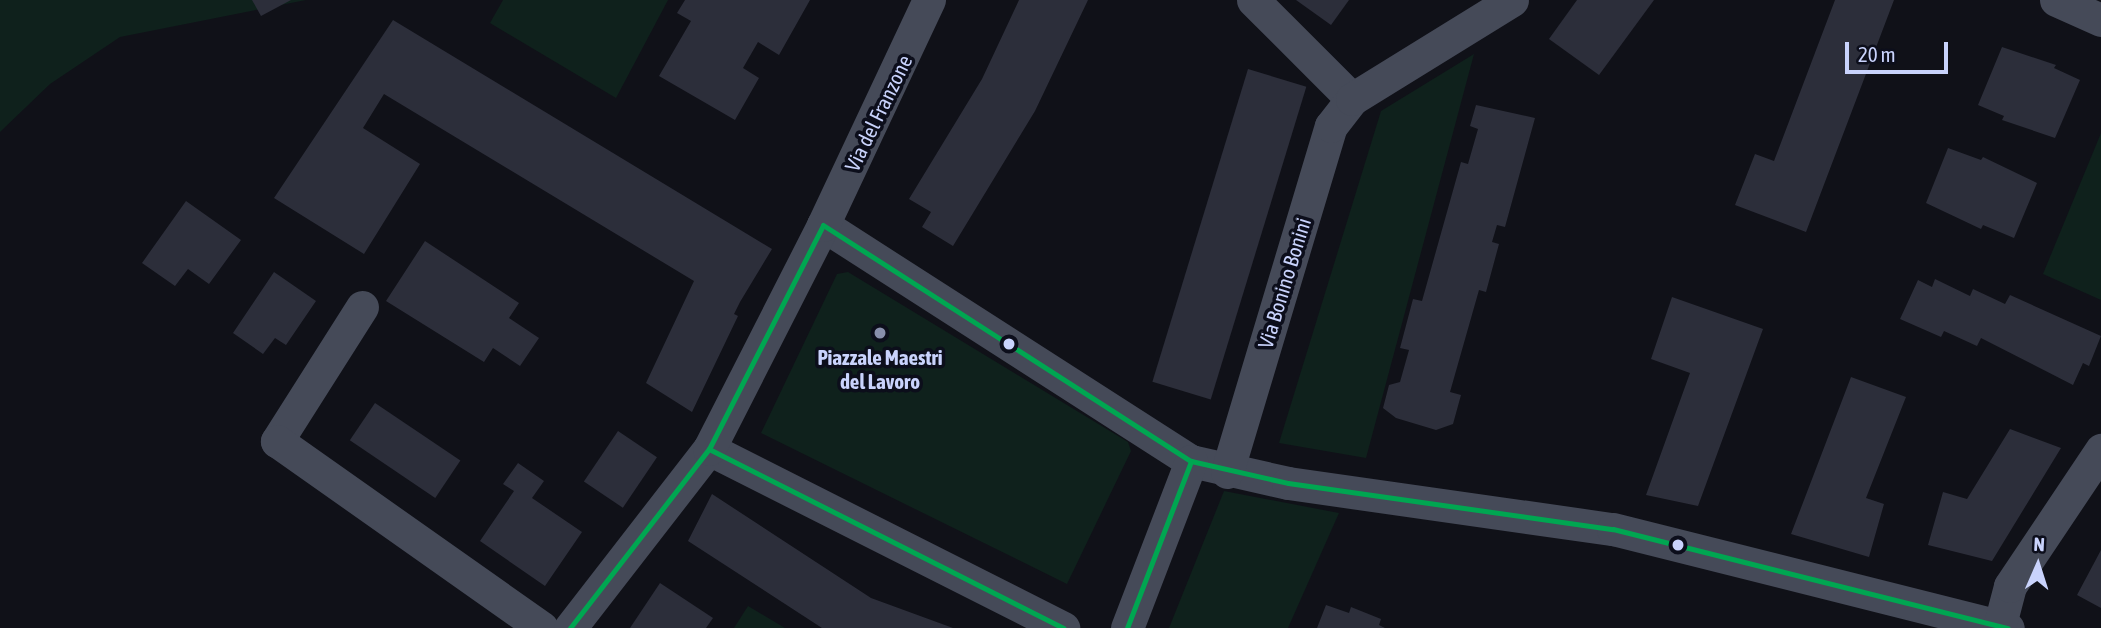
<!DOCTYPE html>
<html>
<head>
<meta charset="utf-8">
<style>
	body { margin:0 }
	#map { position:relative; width:2101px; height:628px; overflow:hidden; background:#101118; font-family:"Asap Condensed",sans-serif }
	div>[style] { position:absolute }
	.green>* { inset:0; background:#0f211c }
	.building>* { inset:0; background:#2c2e3a; transform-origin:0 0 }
	.minor>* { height:33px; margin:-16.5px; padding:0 16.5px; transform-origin:16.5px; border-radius:16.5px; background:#454a58 }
	.bus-1>* { height:5px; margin:-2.5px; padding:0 2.5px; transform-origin:2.5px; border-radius:2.5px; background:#00a651 }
	.dots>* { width:19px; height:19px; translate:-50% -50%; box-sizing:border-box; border:4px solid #0c0e1b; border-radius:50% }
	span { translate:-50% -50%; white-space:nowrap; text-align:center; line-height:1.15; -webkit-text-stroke:7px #0c0e1b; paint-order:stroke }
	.street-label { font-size:21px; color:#c9d3fc }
	.poi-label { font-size:21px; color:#c9d3fc; font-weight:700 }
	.north { position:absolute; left:2003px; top:530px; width:70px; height:70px; -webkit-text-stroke:5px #0c0e1b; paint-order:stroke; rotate:3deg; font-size:19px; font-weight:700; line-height:28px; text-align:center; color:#c9d3fc }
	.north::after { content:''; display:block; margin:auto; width:24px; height:32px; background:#c9d3fc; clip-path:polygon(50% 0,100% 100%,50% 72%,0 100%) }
	.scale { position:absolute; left:1845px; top:42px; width:103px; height:32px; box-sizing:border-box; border:4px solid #c9d3fc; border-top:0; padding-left:9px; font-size:21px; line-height:24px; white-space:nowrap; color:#c9d3fc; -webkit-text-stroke:5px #0c0e1b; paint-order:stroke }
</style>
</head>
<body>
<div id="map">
	<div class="green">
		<i style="clip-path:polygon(0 0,306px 0,120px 37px,50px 84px,0 132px)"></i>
		<i style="clip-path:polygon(503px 0,668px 0,616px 98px,490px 23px)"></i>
		<i style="clip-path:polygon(1474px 54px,1366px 458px,1279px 443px,1381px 111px)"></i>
		<i style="clip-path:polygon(2101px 133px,2101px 300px,2043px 274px)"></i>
		<i style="clip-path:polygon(848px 272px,1128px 442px,1131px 451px,1067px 584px,761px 433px,837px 274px)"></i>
		<i style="clip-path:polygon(1224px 491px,1339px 513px,1288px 628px,1169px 628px)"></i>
		<i style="clip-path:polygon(748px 606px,785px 628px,734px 628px)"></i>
	</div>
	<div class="building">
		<i style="clip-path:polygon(252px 0,291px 0,261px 16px)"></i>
		<i style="clip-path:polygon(685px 0,810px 0,779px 55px,758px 42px,743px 68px,759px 78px,735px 120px,659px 76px,691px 21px,677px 13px)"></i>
		<i style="clip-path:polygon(1019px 0,1088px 0,1035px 111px,953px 246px,922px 227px,931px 212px,909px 199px,982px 79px)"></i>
		<i style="clip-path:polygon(1296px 0,1349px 0,1331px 25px)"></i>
		<i style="clip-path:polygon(1577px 0,1654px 0,1599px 75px,1549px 39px)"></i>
		<i style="clip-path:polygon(1835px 0,1894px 0,1806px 232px,1735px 205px,1755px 154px,1774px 161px)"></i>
		<i style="clip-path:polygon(393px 20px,772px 249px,740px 302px,734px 314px,738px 316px,692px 412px,646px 383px,694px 281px,384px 94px,363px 128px,420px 164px,364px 254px,274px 198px)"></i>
		<i style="clip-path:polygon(2002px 47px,2056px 65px,2054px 68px,2080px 80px,2055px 138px,2002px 120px,2004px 116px,1978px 105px)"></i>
		<i style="left:1248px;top:69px;width:61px;height:327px;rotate:17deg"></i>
		<i style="clip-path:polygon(1476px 105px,1535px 118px,1505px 227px,1497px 225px,1492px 242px,1499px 244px,1486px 292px,1479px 290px,1450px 392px,1461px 395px,1453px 424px,1436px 430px,1396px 418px,1383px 408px,1389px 385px,1400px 382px,1409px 350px,1400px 348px,1413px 299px,1422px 301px,1461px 162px,1468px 164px,1478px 129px,1470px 126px)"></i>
		<i style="clip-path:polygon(1948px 148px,1981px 160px,1983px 157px,2037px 183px,2014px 238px,1983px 225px,1981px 229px,1926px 203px)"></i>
		<i style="clip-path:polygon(186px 201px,241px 240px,209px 284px,188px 269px,175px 286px,142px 263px)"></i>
		<i style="clip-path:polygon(425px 241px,519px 303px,509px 318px,539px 338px,520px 366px,493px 348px,484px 362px,386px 301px)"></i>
		<i style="clip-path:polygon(274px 272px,316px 301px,286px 345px,275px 338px,263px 354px,233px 333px)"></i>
		<i style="clip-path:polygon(1935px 279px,1970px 296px,1973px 289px,2005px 304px,2010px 295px,2101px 336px,2089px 366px,2083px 363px,2073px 385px,1981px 338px,1977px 346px,1944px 331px,1941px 337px,1900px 319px,1918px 280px,1932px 287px)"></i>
		<i style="clip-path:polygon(1672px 297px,1763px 329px,1698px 506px,1646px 495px,1690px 373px,1651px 359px)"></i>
		<i style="clip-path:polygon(1851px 377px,1906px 397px,1866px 498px,1884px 504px,1869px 557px,1791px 534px)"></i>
		<i style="left:375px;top:403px;width:103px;height:45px;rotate:34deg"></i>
		<i style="clip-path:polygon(2010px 429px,2061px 448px,1992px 561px,1928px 545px,1943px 492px,1967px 499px)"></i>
		<i style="left:618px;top:431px;width:47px;height:61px;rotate:34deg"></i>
		<i style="clip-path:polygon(518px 463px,544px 481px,532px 498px,582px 532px,545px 586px,480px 541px,514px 491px,503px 484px)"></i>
		<i style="clip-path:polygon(712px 494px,871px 598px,953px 628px,822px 628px,688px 541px)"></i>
		<i style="clip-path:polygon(2101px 550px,2101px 608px,2077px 595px)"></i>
		<i style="clip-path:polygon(660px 583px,713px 618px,706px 628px,630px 628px)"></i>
		<i style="clip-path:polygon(1326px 605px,1349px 613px,1351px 607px,1381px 619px,1379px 625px,1385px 628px,1317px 628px)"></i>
	</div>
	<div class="minor">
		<i style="left:1253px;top:0;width:140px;rotate:45deg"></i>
		<i style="left:2056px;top:0;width:49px;rotate:24deg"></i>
		<i style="left:823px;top:225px;width:437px;rotate:32.7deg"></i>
		<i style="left:1191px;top:461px;width:99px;rotate:12.8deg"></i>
		<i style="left:1288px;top:483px;width:328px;rotate:8.1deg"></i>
		<i style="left:1613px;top:529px;width:407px;rotate:14.1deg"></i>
		<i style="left:362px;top:307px;width:159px;rotate:122.4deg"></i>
		<i style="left:277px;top:441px;width:324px;rotate:35.2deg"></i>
		<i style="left:709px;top:449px;width:397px;rotate:26.8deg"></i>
		<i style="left:1227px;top:472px;width:361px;rotate:-73.3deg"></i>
		<i style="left:1331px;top:126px;width:34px;rotate:-52deg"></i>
		<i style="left:1352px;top:99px;width:188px;rotate:-31.7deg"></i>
		<i style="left:570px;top:628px;width:227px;rotate:-52.2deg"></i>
		<i style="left:709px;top:449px;width:251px;rotate:-63deg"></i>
		<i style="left:823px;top:225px;width:249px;rotate:-64.8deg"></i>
		<i style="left:1127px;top:628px;width:179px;rotate:-69deg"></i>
		<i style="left:1999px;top:628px;width:43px;rotate:-75.3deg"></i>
		<i style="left:2010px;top:586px;width:164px;rotate:-56.2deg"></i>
	</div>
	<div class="bus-1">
		<i style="left:823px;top:225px;width:437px;rotate:32.7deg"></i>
		<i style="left:1191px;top:461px;width:99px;rotate:12.8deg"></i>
		<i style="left:1288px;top:483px;width:328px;rotate:8.1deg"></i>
		<i style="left:1613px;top:529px;width:407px;rotate:14.1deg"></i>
		<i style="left:709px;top:449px;width:397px;rotate:26.8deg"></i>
		<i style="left:570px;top:628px;width:227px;rotate:-52.2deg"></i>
		<i style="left:709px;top:449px;width:251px;rotate:-63deg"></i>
		<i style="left:1127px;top:628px;width:179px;rotate:-69deg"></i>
	</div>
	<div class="dots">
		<i style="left:880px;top:333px;background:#888fac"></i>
		<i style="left:1009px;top:344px;background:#c9d3fc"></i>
		<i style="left:1678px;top:545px;background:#c9d3fc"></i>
	</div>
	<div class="street-label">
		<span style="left:878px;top:113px;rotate:-64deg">Via del Franzone</span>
		<span style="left:1284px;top:283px;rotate:-73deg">Via Bonino Bonini</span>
	</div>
	<div class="poi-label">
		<span style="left:880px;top:369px">Piazzale Maestri<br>del Lavoro</span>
	</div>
	<div class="north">N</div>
	<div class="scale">20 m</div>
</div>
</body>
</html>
